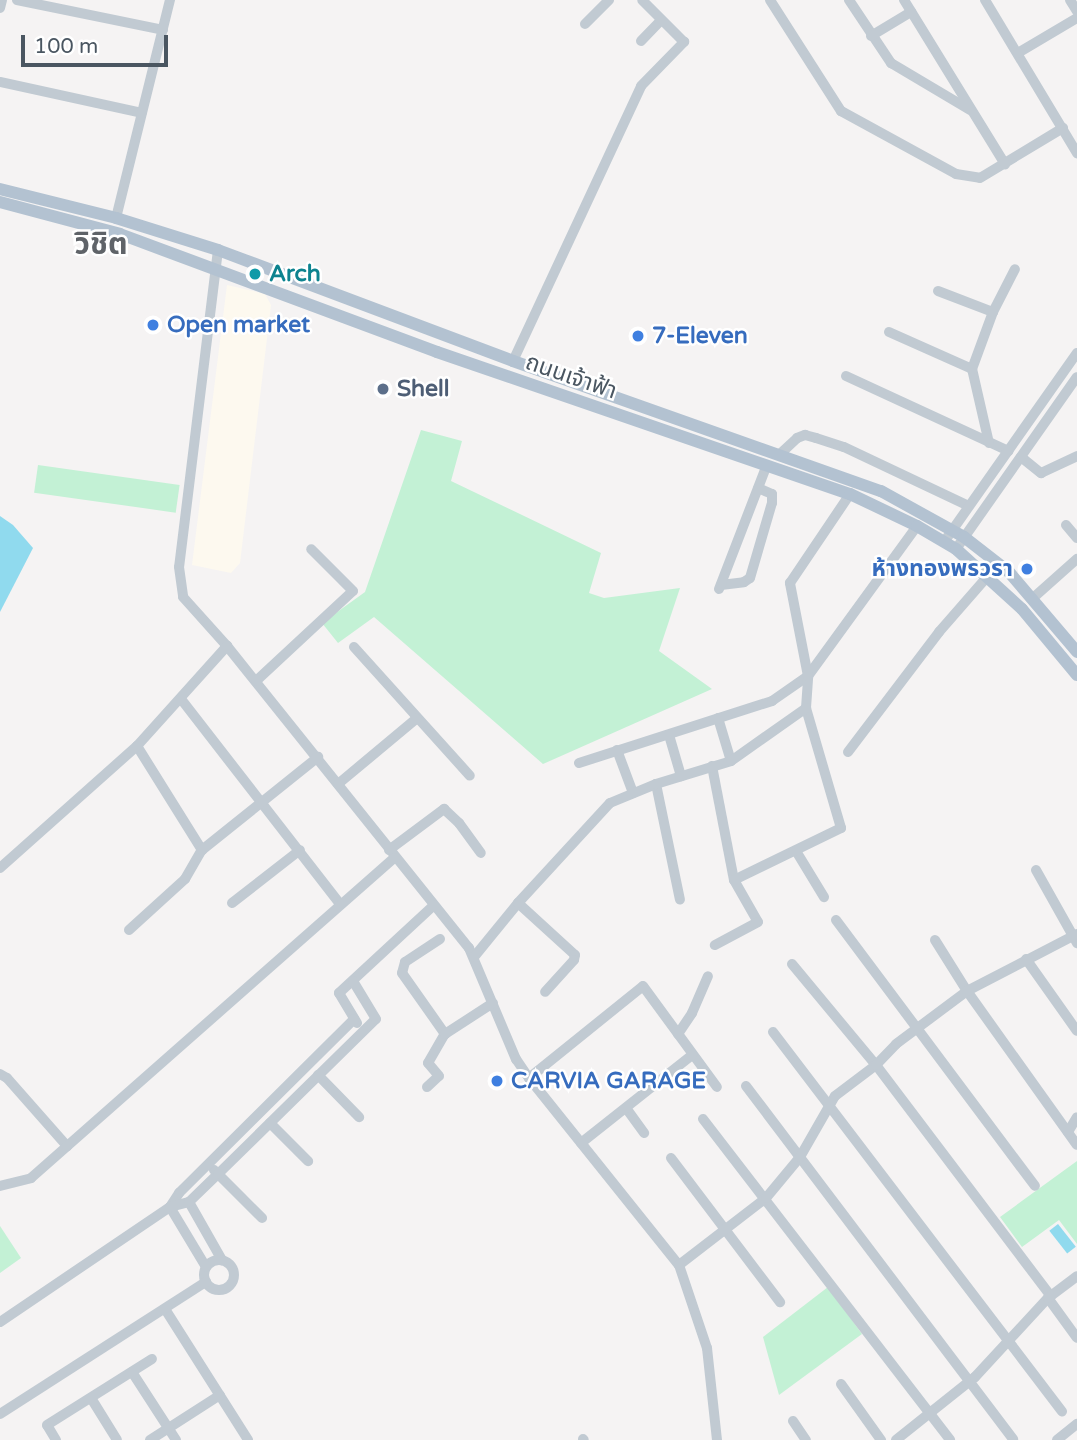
<!DOCTYPE html>
<html>
<head>
<meta charset="utf-8">
<style>
	body { margin:0 }
	#map { position:relative; width:1077px; height:1440px; overflow:hidden; background:#f5f3f3; font-family:"Varela Round","Noto Sans Thai",sans-serif }
	div>[style] { position:absolute }
	.commercial>* { inset:0; background:#fdf9ef }
	.green>* { inset:0; background:#c3f1d5; transform-origin:0 0 }
	.water>* { inset:0; background:#90daee; transform-origin:0 0 }
	.minor>* { height:10px; margin:-5px; padding:0 5px; transform-origin:5px; border-radius:5px; background:#c1cad2 }
	.minor>.ring { margin:-5px; padding:0; box-sizing:content-box; background:none; border:10px solid #c1cad2; border-radius:50% }
	.major>* { height:12px; margin:-6px; padding:0 6px; transform-origin:6px; border-radius:6px; background:#b3c2d1 }
	.dots>* { width:19px; height:19px; translate:-50% -50%; box-sizing:border-box; border:4px solid #fff; border-radius:50% }
	span { translate:-50% -50%; white-space:nowrap; text-align:center; line-height:1.15; -webkit-text-stroke:5px #fff; paint-order:stroke }
	.culture-label { font-size:23px; color:#0d838f; font-weight:700 }
	.left { translate:0 -50%; text-align:left }
	.shop-label { font-size:23px; color:#366cbe; font-weight:700 }
	.right { translate:-100% -50%; text-align:right }
	.street-label { font-size:23px; color:#4a5661 }
	.service-label { font-size:23px; color:#4e5e75; font-weight:700 }
	.district-label { font-size:30px; color:#5f6368; font-weight:700 }
	.scale { position:absolute; left:21px; top:35px; width:147px; height:32px; box-sizing:border-box; border:4px solid #4a5661; border-top:0; padding-left:9px; font-size:21px; line-height:24px; white-space:nowrap; color:#4a5661; -webkit-text-stroke:5px #fff; paint-order:stroke }
</style>
</head>
<body>
<div id="map">
	<div class="commercial">
		<i style="clip-path:polygon(227px 285px,265px 294px,271px 305px,240px 563px,231px 573px,192px 565px)"></i>
	</div>
	<div class="green">
		<i style="clip-path:polygon(421px 430px,462px 441px,451px 481px,601px 553px,589px 593px,604px 598px,680px 588px,659px 651px,712px 689px,543px 764px,374px 617px,338px 643px,322px 623px,365px 592px)"></i>
		<i style="left:38px;top:465px;width:143px;height:28px;rotate:8deg"></i>
		<i style="clip-path:polygon(1077px 1161px,1077px 1244px,1059px 1220px,1022px 1247px,1000px 1217px)"></i>
		<i style="clip-path:polygon(0 1226px,21px 1258px,0 1273px)"></i>
		<i style="clip-path:polygon(828px 1287px,862px 1334px,779px 1395px,763px 1337px)"></i>
	</div>
	<div class="water">
		<i style="clip-path:polygon(0 516px,13px 525px,33px 548px,0 612px)"></i>
		<i style="left:1058px;top:1224px;width:29px;height:11px;rotate:52deg"></i>
	</div>
	<div class="minor">
		<i style="left:17px;top:0;width:149px;rotate:11.6deg"></i>
		<i style="left:770px;top:0;width:132px;rotate:57.4deg"></i>
		<i style="left:841px;top:111px;width:131px;rotate:28.7deg"></i>
		<i style="left:956px;top:174px;width:24px;rotate:9deg"></i>
		<i style="left:980px;top:178px;width:97px;rotate:-31.1deg"></i>
		<i style="left:849px;top:0;width:76px;rotate:56.3deg"></i>
		<i style="left:891px;top:63px;width:92px;rotate:30.7deg"></i>
		<i style="left:904px;top:0;width:193px;rotate:58.4deg"></i>
		<i style="left:985px;top:0;width:179px;rotate:59deg"></i>
		<i style="left:1070px;top:0;width:13px;rotate:58deg"></i>
		<i style="left:0;top:8px;width:8px;rotate:-76deg"></i>
		<i style="left:585px;top:24px;width:34px;rotate:-45deg"></i>
		<i style="left:871px;top:36px;width:47px;rotate:-31deg"></i>
		<i style="left:641px;top:41px;width:29px;rotate:-46deg"></i>
		<i style="left:1018px;top:53px;width:69px;rotate:-30.7deg"></i>
		<i style="left:0;top:82px;width:145px;rotate:12.3deg"></i>
		<i style="left:116px;top:218px;width:225px;rotate:-76.1deg"></i>
		<i style="left:218px;top:250px;width:319px;rotate:97deg"></i>
		<i style="left:179px;top:567px;width:30px;rotate:82deg"></i>
		<i style="left:183px;top:597px;width:66px;rotate:48.1deg"></i>
		<i style="left:227px;top:646px;width:387px;rotate:51.3deg"></i>
		<i style="left:469px;top:948px;width:121px;rotate:67.1deg"></i>
		<i style="left:516px;top:1059px;width:23px;rotate:56deg"></i>
		<i style="left:529px;top:1078px;width:240px;rotate:51.3deg"></i>
		<i style="left:679px;top:1265px;width:88px;rotate:71.4deg"></i>
		<i style="left:707px;top:1348px;width:93px;rotate:83.8deg"></i>
		<i style="left:938px;top:291px;width:59px;rotate:20.9deg"></i>
		<i style="left:889px;top:332px;width:91px;rotate:24deg"></i>
		<i style="left:513px;top:361px;width:303px;rotate:-65deg"></i>
		<i style="left:641px;top:86px;width:62px;rotate:-45.7deg"></i>
		<i style="left:684px;top:42px;width:59px;rotate:-135deg"></i>
		<i style="left:846px;top:376px;width:179px;rotate:24.8deg"></i>
		<i style="left:989px;top:443px;width:76px;rotate:-102.9deg"></i>
		<i style="left:972px;top:369px;width:61px;rotate:-69.8deg"></i>
		<i style="left:993px;top:312px;width:48px;rotate:-62.9deg"></i>
		<i style="left:780px;top:454px;width:23px;rotate:-43deg"></i>
		<i style="left:797px;top:438px;width:9px;rotate:-21deg"></i>
		<i style="left:805px;top:435px;width:11px;rotate:15deg"></i>
		<i style="left:816px;top:438px;width:29px;rotate:18deg"></i>
		<i style="left:844px;top:447px;width:138px;rotate:25.3deg"></i>
		<i style="left:1021px;top:457px;width:26px;rotate:39deg"></i>
		<i style="left:1041px;top:473px;width:40px;rotate:-25deg"></i>
		<i style="left:1066px;top:525px;width:17px;rotate:50deg"></i>
		<i style="left:944px;top:542px;width:231px;rotate:-54.9deg"></i>
		<i style="left:956px;top:549px;width:210px;rotate:-54.9deg"></i>
		<i style="left:721px;top:585px;width:23px;rotate:-7deg"></i>
		<i style="left:744px;top:582px;width:7px;rotate:-34deg"></i>
		<i style="left:750px;top:578px;width:78px;rotate:-73.7deg"></i>
		<i style="left:772px;top:503px;width:9px;rotate:-90deg"></i>
		<i style="left:772px;top:494px;width:15px;rotate:-157deg"></i>
		<i style="left:719px;top:589px;width:131px;rotate:-68.9deg"></i>
		<i style="left:1033px;top:598px;width:59px;rotate:-41.6deg"></i>
		<i style="left:354px;top:647px;width:173px;rotate:48deg"></i>
		<i style="left:256px;top:681px;width:132px;rotate:-42.9deg"></i>
		<i style="left:353px;top:591px;width:59px;rotate:-135deg"></i>
		<i style="left:181px;top:699px;width:259px;rotate:52.2deg"></i>
		<i style="left:718px;top:718px;width:45px;rotate:73.2deg"></i>
		<i style="left:669px;top:735px;width:43px;rotate:73.7deg"></i>
		<i style="left:137px;top:746px;width:123px;rotate:58deg"></i>
		<i style="left:617px;top:750px;width:46px;rotate:69.6deg"></i>
		<i style="left:848px;top:752px;width:151px;rotate:-52.8deg"></i>
		<i style="left:939px;top:632px;width:73px;rotate:-48.9deg"></i>
		<i style="left:579px;top:763px;width:203px;rotate:-17.8deg"></i>
		<i style="left:772px;top:701px;width:44px;rotate:-34.8deg"></i>
		<i style="left:808px;top:676px;width:185px;rotate:-54deg"></i>
		<i style="left:712px;top:766px;width:116px;rotate:79.1deg"></i>
		<i style="left:734px;top:880px;width:48px;rotate:60.3deg"></i>
		<i style="left:758px;top:922px;width:49px;rotate:151.9deg"></i>
		<i style="left:338px;top:784px;width:102px;rotate:-39.8deg"></i>
		<i style="left:656px;top:784px;width:118px;rotate:78.3deg"></i>
		<i style="left:389px;top:850px;width:69px;rotate:-36.7deg"></i>
		<i style="left:444px;top:809px;width:21px;rotate:43deg"></i>
		<i style="left:459px;top:823px;width:37px;rotate:54deg"></i>
		<i style="left:796px;top:851px;width:54px;rotate:58.7deg"></i>
		<i style="left:0;top:868px;width:183px;rotate:-41.7deg"></i>
		<i style="left:137px;top:746px;width:135px;rotate:-48deg"></i>
		<i style="left:1036px;top:870px;width:84px;rotate:60.7deg"></i>
		<i style="left:734px;top:880px;width:119px;rotate:-25.9deg"></i>
		<i style="left:841px;top:828px;width:125px;rotate:-106.3deg"></i>
		<i style="left:806px;top:708px;width:32px;rotate:-86deg"></i>
		<i style="left:808px;top:676px;width:95px;rotate:-101deg"></i>
		<i style="left:790px;top:583px;width:107px;rotate:-56deg"></i>
		<i style="left:232px;top:903px;width:86px;rotate:-37.9deg"></i>
		<i style="left:518px;top:903px;width:77px;rotate:42.4deg"></i>
		<i style="left:575px;top:955px;width:5px;rotate:101deg"></i>
		<i style="left:574px;top:960px;width:43px;rotate:132.2deg"></i>
		<i style="left:836px;top:920px;width:332px;rotate:53.2deg"></i>
		<i style="left:129px;top:930px;width:76px;rotate:-42.3deg"></i>
		<i style="left:185px;top:879px;width:34px;rotate:-60deg"></i>
		<i style="left:202px;top:850px;width:149px;rotate:-38.7deg"></i>
		<i style="left:440px;top:939px;width:42px;rotate:146.7deg"></i>
		<i style="left:405px;top:962px;width:11px;rotate:105deg"></i>
		<i style="left:402px;top:973px;width:75px;rotate:54.8deg"></i>
		<i style="left:935px;top:940px;width:60px;rotate:57.9deg"></i>
		<i style="left:967px;top:991px;width:189px;rotate:54.5deg"></i>
		<i style="left:474px;top:957px;width:70px;rotate:-50.8deg"></i>
		<i style="left:518px;top:903px;width:136px;rotate:-47.4deg"></i>
		<i style="left:610px;top:803px;width:50px;rotate:-22.4deg"></i>
		<i style="left:656px;top:784px;width:78px;rotate:-17deg"></i>
		<i style="left:731px;top:761px;width:92px;rotate:-35.2deg"></i>
		<i style="left:1026px;top:959px;width:88px;rotate:54.7deg"></i>
		<i style="left:792px;top:964px;width:131px;rotate:50.3deg"></i>
		<i style="left:876px;top:1065px;width:290px;rotate:52.9deg"></i>
		<i style="left:357px;top:1023px;width:35px;rotate:-121deg"></i>
		<i style="left:339px;top:993px;width:129px;rotate:-42.8deg"></i>
		<i style="left:773px;top:1032px;width:477px;rotate:52.7deg"></i>
		<i style="left:678px;top:1034px;width:25px;rotate:-56deg"></i>
		<i style="left:692px;top:1013px;width:40px;rotate:-66.6deg"></i>
		<i style="left:0;top:1074px;width:8px;rotate:30deg"></i>
		<i style="left:7px;top:1078px;width:91px;rotate:48.6deg"></i>
		<i style="left:318px;top:1075px;width:59px;rotate:45.7deg"></i>
		<i style="left:529px;top:1078px;width:146px;rotate:-38.9deg"></i>
		<i style="left:643px;top:986px;width:125px;rotate:53.8deg"></i>
		<i style="left:746px;top:1086px;width:443px;rotate:52.9deg"></i>
		<i style="left:427px;top:1087px;width:16px;rotate:-43deg"></i>
		<i style="left:439px;top:1076px;width:17px;rotate:-130deg"></i>
		<i style="left:428px;top:1063px;width:34px;rotate:-60deg"></i>
		<i style="left:445px;top:1034px;width:57px;rotate:-32.9deg"></i>
		<i style="left:626px;top:1108px;width:31px;rotate:54deg"></i>
		<i style="left:703px;top:1119px;width:405px;rotate:52.4deg"></i>
		<i style="left:270px;top:1123px;width:54px;rotate:45deg"></i>
		<i style="left:1068px;top:1132px;width:17px;rotate:-59deg"></i>
		<i style="left:581px;top:1143px;width:142px;rotate:-38.4deg"></i>
		<i style="left:671px;top:1158px;width:181px;rotate:52.9deg"></i>
		<i style="left:214px;top:1170px;width:68px;rotate:45deg"></i>
		<i style="left:0;top:1186px;width:32px;rotate:-14deg"></i>
		<i style="left:31px;top:1178px;width:484px;rotate:-41.4deg"></i>
		<i style="left:189px;top:1202px;width:67px;rotate:60.4deg"></i>
		<i class="ring" style="left:204px;top:1260px;width:20px;height:20px"></i>
		<i style="left:679px;top:1265px;width:110px;rotate:-37.6deg"></i>
		<i style="left:766px;top:1198px;width:53px;rotate:-50.3deg"></i>
		<i style="left:800px;top:1157px;width:70px;rotate:-60.2deg"></i>
		<i style="left:835px;top:1096px;width:51px;rotate:-37.1deg"></i>
		<i style="left:876px;top:1065px;width:29px;rotate:-46deg"></i>
		<i style="left:896px;top:1044px;width:89px;rotate:-36.7deg"></i>
		<i style="left:967px;top:991px;width:124px;rotate:-27.4deg"></i>
		<i style="left:206px;top:1267px;width:70px;rotate:-121deg"></i>
		<i style="left:170px;top:1207px;width:17px;rotate:-57deg"></i>
		<i style="left:179px;top:1193px;width:247px;rotate:-44.8deg"></i>
		<i style="left:1048px;top:1298px;width:49px;rotate:54.1deg"></i>
		<i style="left:165px;top:1309px;width:155px;rotate:57.6deg"></i>
		<i style="left:0;top:1322px;width:205px;rotate:-34.1deg"></i>
		<i style="left:170px;top:1207px;width:20px;rotate:-15deg"></i>
		<i style="left:189px;top:1202px;width:40px;rotate:-44deg"></i>
		<i style="left:218px;top:1174px;width:221px;rotate:-44.5deg"></i>
		<i style="left:376px;top:1019px;width:44px;rotate:-121.2deg"></i>
		<i style="left:132px;top:1372px;width:81px;rotate:57.1deg"></i>
		<i style="left:841px;top:1384px;width:69px;rotate:54.5deg"></i>
		<i style="left:91px;top:1398px;width:49px;rotate:58.2deg"></i>
		<i style="left:0;top:1414px;width:245px;rotate:-32.7deg"></i>
		<i style="left:793px;top:1421px;width:23px;rotate:56deg"></i>
		<i style="left:583px;top:1439px;width:1px;rotate:45deg"></i>
		<i style="left:56px;top:1440px;width:17px;rotate:-121deg"></i>
		<i style="left:47px;top:1425px;width:124px;rotate:-32.2deg"></i>
		<i style="left:150px;top:1440px;width:83px;rotate:-32.7deg"></i>
		<i style="left:896px;top:1440px;width:101px;rotate:-38.6deg"></i>
		<i style="left:975px;top:1377px;width:108px;rotate:-47.3deg"></i>
		<i style="left:1048px;top:1298px;width:36px;rotate:-37deg"></i>
		<i style="left:1057px;top:1440px;width:26px;rotate:-39deg"></i>
	</div>
	<div class="major">
		<i style="left:0;top:189px;width:120px;rotate:14deg"></i>
		<i style="left:116px;top:218px;width:107px;rotate:17.4deg"></i>
		<i style="left:218px;top:250px;width:315px;rotate:20.6deg"></i>
		<i style="left:513px;top:361px;width:390px;rotate:19.5deg"></i>
		<i style="left:881px;top:491px;width:95px;rotate:29deg"></i>
		<i style="left:964px;top:537px;width:57px;rotate:37.9deg"></i>
		<i style="left:1009px;top:572px;width:105px;rotate:49.6deg"></i>
		<i style="left:0;top:202px;width:124px;rotate:14.9deg"></i>
		<i style="left:120px;top:234px;width:338px;rotate:20.4deg"></i>
		<i style="left:437px;top:352px;width:437px;rotate:19deg"></i>
		<i style="left:850px;top:494px;width:74px;rotate:25.5deg"></i>
		<i style="left:917px;top:526px;width:45px;rotate:30.5deg"></i>
		<i style="left:956px;top:549px;width:89px;rotate:42.3deg"></i>
		<i style="left:1022px;top:609px;width:86px;rotate:50.2deg"></i>
	</div>
	<div class="dots">
		<i style="left:255px;top:274px;background:#0f9aa8"></i>
		<i style="left:153px;top:325px;background:#3f7fe0"></i>
		<i style="left:638px;top:336px;background:#3f7fe0"></i>
		<i style="left:383px;top:389px;background:#5c6f8a"></i>
		<i style="left:1027px;top:569px;background:#3f7fe0"></i>
		<i style="left:497px;top:1081px;background:#3f7fe0"></i>
	</div>
	<div class="culture-label">
		<span class="left" style="left:269px;top:274px">Arch</span>
	</div>
	<div class="shop-label">
		<span class="left" style="left:167px;top:325px">Open market</span>
		<span class="left" style="left:652px;top:336px">7-Eleven</span>
		<span class="right" style="left:1013px;top:569px">ห้างทองพรวรา</span>
		<span class="left" style="left:511px;top:1081px">CARVIA GARAGE</span>
	</div>
	<div class="street-label">
		<span style="left:571px;top:377px;rotate:19deg">ถนนเจ้าฟ้า</span>
	</div>
	<div class="service-label">
		<span class="left" style="left:397px;top:389px">Shell</span>
	</div>
	<div class="district-label">
		<span style="left:101px;top:245px">วิชิต</span>
	</div>
	<div class="scale">100 m</div>
</div>
</body>
</html>
